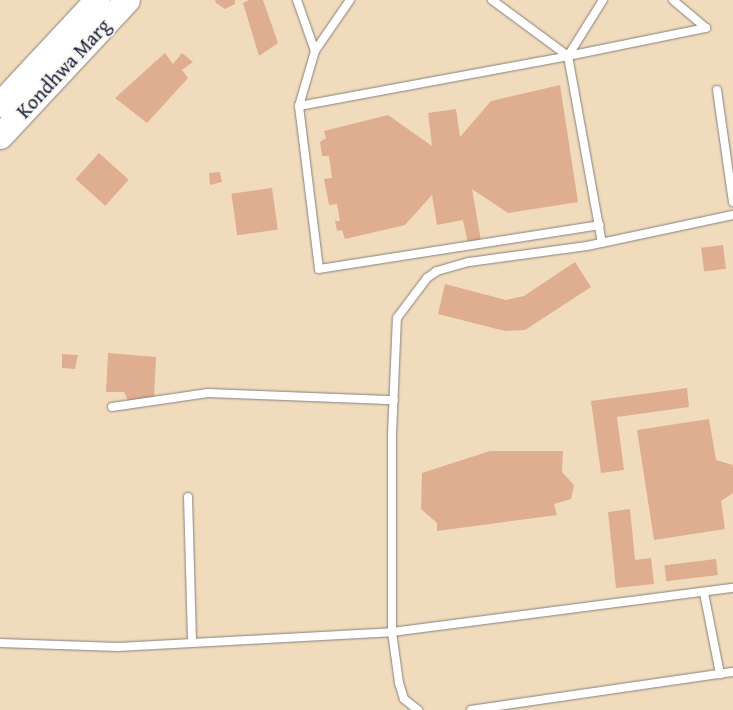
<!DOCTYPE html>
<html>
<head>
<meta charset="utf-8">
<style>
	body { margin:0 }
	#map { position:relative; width:733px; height:710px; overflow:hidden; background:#f0dcbc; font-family:"Gentium Book Plus",serif }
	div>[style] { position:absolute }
	.building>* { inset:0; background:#dfad90; transform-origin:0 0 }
	.roads { filter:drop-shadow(0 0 1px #897f7c) drop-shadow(0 0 1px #897f7c) }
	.lane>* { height:8px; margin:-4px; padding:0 4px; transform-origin:4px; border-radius:4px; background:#fff }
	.primary>* { height:25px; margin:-12.5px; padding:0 12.5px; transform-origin:12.5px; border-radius:12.5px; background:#fff }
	span { translate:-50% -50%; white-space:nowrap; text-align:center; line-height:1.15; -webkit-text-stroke:4px #f6f6f2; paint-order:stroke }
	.street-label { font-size:20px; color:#22223b }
</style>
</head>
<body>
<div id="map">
	<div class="building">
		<i style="clip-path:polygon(215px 0,235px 0,235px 4px,225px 9px,216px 3px)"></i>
		<i style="clip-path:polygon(249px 0,263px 0,278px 43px,259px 56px,243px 3px)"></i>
		<i style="clip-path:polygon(165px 53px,173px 64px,182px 53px,193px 62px,182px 70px,188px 78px,147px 123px,115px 98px)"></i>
		<i style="clip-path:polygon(560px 85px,578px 202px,508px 213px,472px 189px,481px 241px,468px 243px,463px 220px,437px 225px,432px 195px,405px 225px,345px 239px,342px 230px,337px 231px,335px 221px,340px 221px,337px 204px,329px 205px,324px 179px,332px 178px,329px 156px,322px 156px,320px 142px,326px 138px,324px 131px,388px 115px,432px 146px,428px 113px,456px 109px,460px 137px,491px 101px)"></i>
		<i style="left:99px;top:153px;width:40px;height:35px;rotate:42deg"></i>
		<i style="clip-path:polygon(220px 172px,222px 182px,210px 185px,209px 173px)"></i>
		<i style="left:272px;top:188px;width:42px;height:41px;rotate:82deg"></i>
		<i style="left:723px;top:245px;width:24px;height:22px;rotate:83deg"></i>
		<i style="clip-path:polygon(575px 262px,591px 287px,525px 330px,505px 331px,438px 314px,445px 284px,506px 300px,524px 296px)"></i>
		<i style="clip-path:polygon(108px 353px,156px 357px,154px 398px,128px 400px,124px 392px,106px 392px)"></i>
		<i style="clip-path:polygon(62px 354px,78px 355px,75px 369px,62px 368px)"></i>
		<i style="clip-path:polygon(687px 388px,689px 407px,617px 417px,624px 470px,601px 473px,591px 401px)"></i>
		<i style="clip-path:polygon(709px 419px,716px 460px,733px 465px,733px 493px,721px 501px,725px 529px,654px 540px,637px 430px)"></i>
		<i style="clip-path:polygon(490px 451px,563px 451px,562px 472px,574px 485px,571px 499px,554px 504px,557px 515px,437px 531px,437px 523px,421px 509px,422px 473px)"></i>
		<i style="clip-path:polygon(630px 509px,635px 560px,651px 558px,654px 584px,616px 588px,608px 512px)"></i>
		<i style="left:716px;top:559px;width:16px;height:52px;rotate:83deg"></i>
	</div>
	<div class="roads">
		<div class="lane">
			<i style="left:297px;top:0;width:54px;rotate:70.6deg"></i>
			<i style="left:350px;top:0;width:62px;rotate:124.5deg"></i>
			<i style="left:315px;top:51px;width:57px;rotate:106.2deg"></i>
			<i style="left:299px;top:106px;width:274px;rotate:-10.5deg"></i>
			<i style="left:492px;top:0;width:94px;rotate:36.4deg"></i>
			<i style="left:568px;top:56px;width:190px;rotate:79.7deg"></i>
			<i style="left:603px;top:0;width:66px;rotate:122deg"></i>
			<i style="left:568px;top:56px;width:141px;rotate:-11.5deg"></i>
			<i style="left:706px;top:28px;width:43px;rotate:-139.7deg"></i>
			<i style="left:717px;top:90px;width:113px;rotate:81.9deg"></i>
			<i style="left:299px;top:106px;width:164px;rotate:83deg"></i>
			<i style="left:319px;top:269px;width:284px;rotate:-8.9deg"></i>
			<i style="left:112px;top:407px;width:97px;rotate:-8.3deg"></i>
			<i style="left:208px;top:393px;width:186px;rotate:2.2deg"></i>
			<i style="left:188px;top:497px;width:146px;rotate:88.4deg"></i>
			<i style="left:704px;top:593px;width:83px;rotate:78.8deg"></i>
			<i style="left:0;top:643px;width:118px;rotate:1.9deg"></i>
			<i style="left:118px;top:647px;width:274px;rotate:-3.1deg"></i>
			<i style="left:392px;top:632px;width:344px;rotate:-7.4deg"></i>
			<i style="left:418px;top:710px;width:18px;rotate:-142deg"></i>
			<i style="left:404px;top:699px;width:17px;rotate:-107deg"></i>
			<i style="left:399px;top:683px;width:51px;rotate:-97.8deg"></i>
			<i style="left:392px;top:632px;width:197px;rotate:-90deg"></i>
			<i style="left:392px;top:435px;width:117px;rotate:-87.6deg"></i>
			<i style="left:397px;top:318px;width:50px;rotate:-53.1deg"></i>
			<i style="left:427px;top:278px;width:12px;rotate:-35deg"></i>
			<i style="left:437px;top:271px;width:33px;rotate:-16deg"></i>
			<i style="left:469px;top:262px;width:119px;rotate:-7.7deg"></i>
			<i style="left:587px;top:246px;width:149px;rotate:-12deg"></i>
			<i style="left:471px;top:710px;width:265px;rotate:-8.3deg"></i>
		</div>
		<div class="primary">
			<i style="left:0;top:104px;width:142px;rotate:-47deg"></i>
			<i style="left:0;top:136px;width:186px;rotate:-47deg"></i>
		</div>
	</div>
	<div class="street-label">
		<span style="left:63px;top:68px;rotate:-47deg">Kondhwa Marg</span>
	</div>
</div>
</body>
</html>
